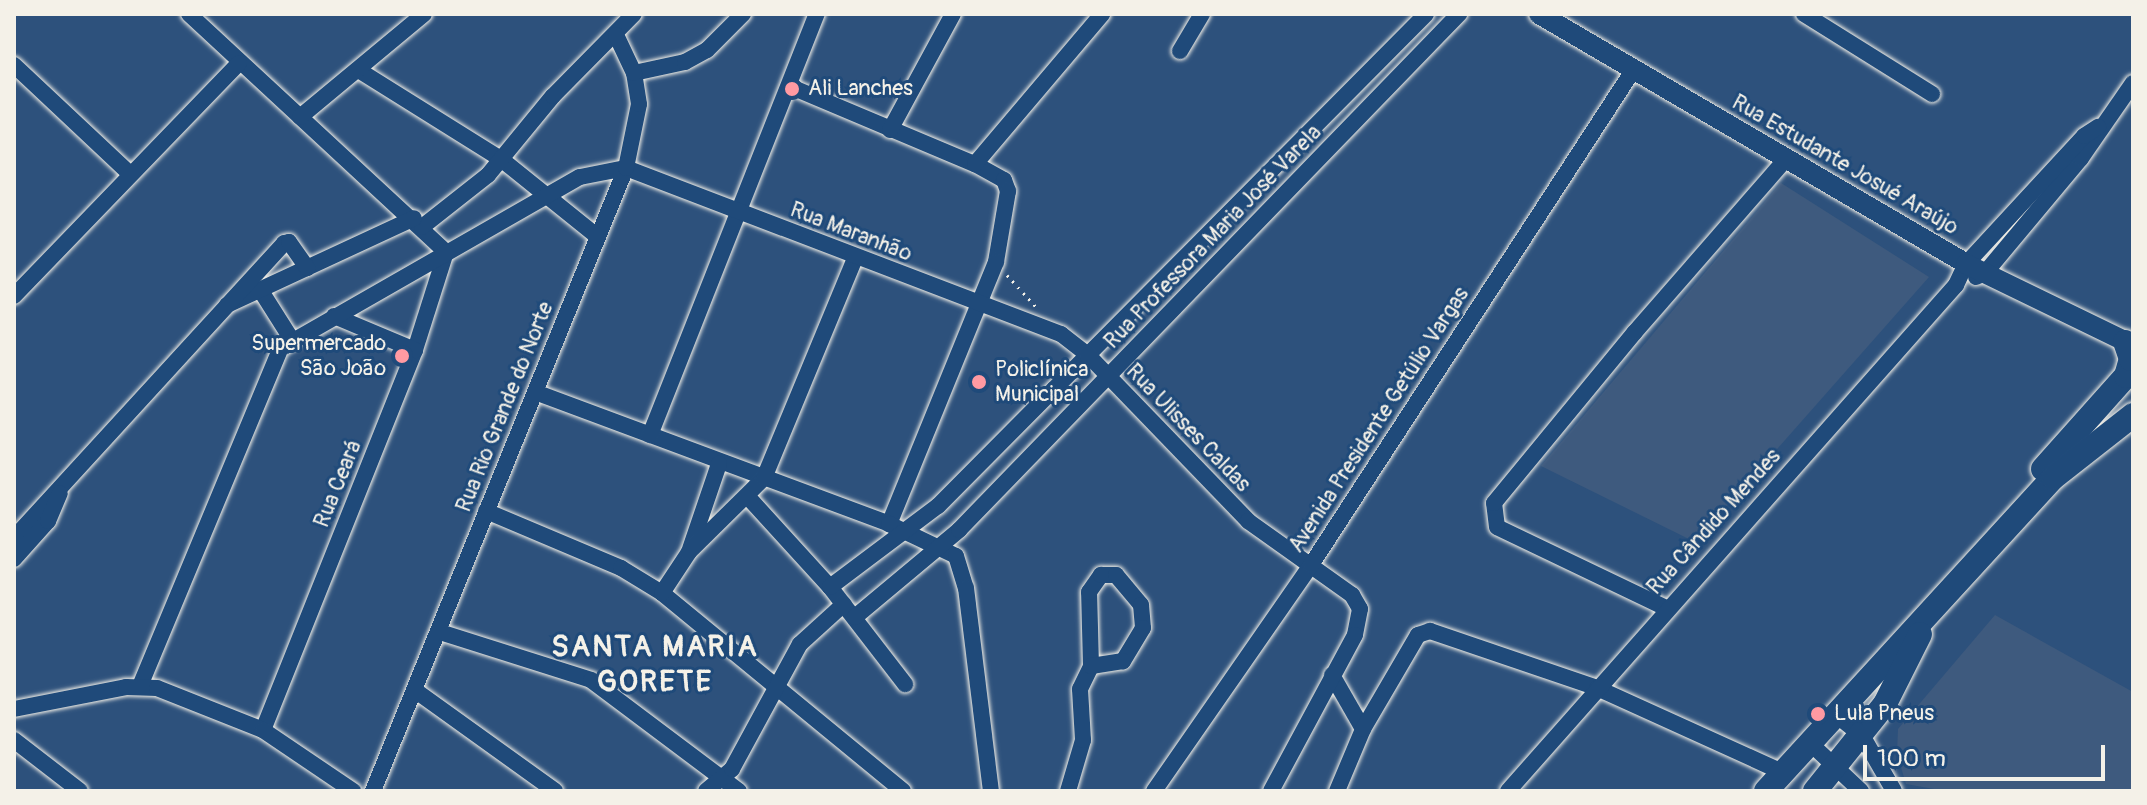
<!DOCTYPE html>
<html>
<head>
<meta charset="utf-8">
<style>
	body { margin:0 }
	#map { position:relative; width:2147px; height:805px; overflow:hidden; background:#2d517c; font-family:Pangolin,sans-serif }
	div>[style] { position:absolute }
	.built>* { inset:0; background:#3e5a7e }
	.path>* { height:3px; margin-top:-1.5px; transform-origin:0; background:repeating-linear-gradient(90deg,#f4f1e8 0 2px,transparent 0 8px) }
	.roads { filter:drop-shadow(0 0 2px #f4f1e8) drop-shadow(0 0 2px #f4f1e8) }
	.minor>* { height:16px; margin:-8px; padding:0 8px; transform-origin:8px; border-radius:8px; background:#1f4a7a }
	.major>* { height:20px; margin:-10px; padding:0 10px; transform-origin:10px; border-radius:10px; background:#1f4a7a }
	.highway>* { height:24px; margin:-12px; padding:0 12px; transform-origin:12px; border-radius:12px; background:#1f4a7a }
	.dots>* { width:22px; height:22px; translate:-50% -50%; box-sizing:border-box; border:4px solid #1f4a7a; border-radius:50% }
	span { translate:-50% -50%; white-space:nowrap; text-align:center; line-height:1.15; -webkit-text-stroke:6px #1f4a7a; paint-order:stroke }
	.poi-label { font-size:22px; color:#f4f1e8 }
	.left { translate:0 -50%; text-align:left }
	.right { translate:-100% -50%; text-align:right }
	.street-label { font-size:22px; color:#f4f1e8 }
	.district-label { font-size:30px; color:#f4f1e8; font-weight:700; letter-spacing:2px }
	.frame { position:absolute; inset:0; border:16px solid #f4f1e8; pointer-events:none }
	.scale { position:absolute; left:1863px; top:745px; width:242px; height:36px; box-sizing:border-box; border:4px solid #f4f1e8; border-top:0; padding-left:10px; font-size:24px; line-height:28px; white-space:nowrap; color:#f4f1e8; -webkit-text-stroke:6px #1f4a7a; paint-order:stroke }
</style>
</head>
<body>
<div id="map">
	<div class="built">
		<i style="clip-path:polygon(1781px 183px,1929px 277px,1695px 542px,1541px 466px)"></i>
		<i style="clip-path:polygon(1995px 615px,2133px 692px,2133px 791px,1945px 791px,1906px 784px,1897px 754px,1898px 729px)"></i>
	</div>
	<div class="path">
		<i style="left:1007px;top:275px;width:45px;rotate:47.7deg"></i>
	</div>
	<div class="roads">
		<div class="minor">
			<i style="left:189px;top:14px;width:350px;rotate:42.8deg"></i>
			<i style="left:446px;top:252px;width:103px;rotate:107.6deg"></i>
			<i style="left:415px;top:350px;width:409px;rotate:111.8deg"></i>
			<i style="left:1804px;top:14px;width:151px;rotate:32deg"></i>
			<i style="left:1180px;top:51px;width:43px;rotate:-59.3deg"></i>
			<i style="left:14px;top:65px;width:158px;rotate:43.2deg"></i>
			<i style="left:360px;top:71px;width:166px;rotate:32deg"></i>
			<i style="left:501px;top:159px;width:124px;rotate:38.8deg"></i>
			<i style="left:634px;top:73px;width:52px;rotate:-12.2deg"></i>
			<i style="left:685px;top:62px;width:25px;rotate:-29deg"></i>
			<i style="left:707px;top:50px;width:51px;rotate:-45deg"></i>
			<i style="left:789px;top:86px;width:202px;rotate:22.8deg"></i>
			<i style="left:975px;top:164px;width:33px;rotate:29deg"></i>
			<i style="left:1004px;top:180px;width:12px;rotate:70deg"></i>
			<i style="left:1008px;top:191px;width:72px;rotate:99.6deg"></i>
			<i style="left:996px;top:262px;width:283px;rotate:112.2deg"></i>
			<i style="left:300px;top:117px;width:161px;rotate:-39.7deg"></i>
			<i style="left:890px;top:130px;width:132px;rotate:-61.5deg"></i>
			<i style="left:975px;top:164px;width:197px;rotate:-49.7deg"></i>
			<i style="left:422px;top:227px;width:84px;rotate:-38.2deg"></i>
			<i style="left:488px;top:175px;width:102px;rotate:-50.6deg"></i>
			<i style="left:553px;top:96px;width:115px;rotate:-45.4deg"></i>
			<i style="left:1976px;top:277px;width:10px;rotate:-24deg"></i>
			<i style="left:1985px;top:273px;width:150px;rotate:-50.1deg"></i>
			<i style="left:2081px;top:158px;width:91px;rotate:-55.3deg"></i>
			<i style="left:261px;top:291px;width:58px;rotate:57.7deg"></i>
			<i style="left:14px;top:296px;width:324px;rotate:-46deg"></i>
			<i style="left:227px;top:305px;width:206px;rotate:-24.9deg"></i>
			<i style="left:334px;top:316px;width:88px;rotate:22.8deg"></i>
			<i style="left:535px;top:392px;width:378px;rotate:20.4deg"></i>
			<i style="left:889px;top:524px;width:74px;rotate:25.5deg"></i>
			<i style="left:956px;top:556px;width:34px;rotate:73deg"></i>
			<i style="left:966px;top:588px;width:205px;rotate:83deg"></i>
			<i style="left:650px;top:435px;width:453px;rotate:-68.4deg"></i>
			<i style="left:748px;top:497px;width:122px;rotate:47.7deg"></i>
			<i style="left:830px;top:587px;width:123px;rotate:52.3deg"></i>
			<i style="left:486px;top:511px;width:147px;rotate:22.9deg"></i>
			<i style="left:621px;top:568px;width:48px;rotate:31.4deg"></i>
			<i style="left:662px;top:593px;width:312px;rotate:39.4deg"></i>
			<i style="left:14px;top:538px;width:400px;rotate:-47.5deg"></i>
			<i style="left:284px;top:243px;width:5px;rotate:-11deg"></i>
			<i style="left:289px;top:242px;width:32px;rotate:55deg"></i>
			<i style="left:690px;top:549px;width:90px;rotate:-71.2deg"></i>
			<i style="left:14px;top:559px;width:51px;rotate:-48.2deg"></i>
			<i style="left:48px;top:521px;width:30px;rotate:-67deg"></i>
			<i style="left:830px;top:587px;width:135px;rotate:-36.9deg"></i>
			<i style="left:938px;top:506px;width:693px;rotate:-45.23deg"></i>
			<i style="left:662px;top:593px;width:49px;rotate:-56.6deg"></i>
			<i style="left:689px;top:552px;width:105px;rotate:-44.6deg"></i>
			<i style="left:764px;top:478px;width:238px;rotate:-67.5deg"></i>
			<i style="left:1666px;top:608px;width:187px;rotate:-154.4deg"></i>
			<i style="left:1497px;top:527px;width:24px;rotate:-97deg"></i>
			<i style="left:1494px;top:503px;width:222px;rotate:-50.5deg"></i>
			<i style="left:1635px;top:332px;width:230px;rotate:-48.9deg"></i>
			<i style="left:855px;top:617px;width:136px;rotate:-39.9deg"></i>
			<i style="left:959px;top:530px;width:719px;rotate:-45.9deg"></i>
			<i style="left:440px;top:632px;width:158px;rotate:17.6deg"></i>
			<i style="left:591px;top:680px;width:185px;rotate:36.9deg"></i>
			<i style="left:1332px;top:675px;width:62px;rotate:60.1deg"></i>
			<i style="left:140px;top:686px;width:366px;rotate:-67.4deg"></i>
			<i style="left:281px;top:348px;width:344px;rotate:-29.8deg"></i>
			<i style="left:580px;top:177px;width:47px;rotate:-11.1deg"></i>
			<i style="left:626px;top:168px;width:466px;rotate:20.9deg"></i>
			<i style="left:1061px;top:334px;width:33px;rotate:38deg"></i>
			<i style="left:1087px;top:354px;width:232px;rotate:46deg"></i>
			<i style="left:1248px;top:521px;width:128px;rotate:35.4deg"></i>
			<i style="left:1352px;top:595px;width:16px;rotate:60deg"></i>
			<i style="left:1360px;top:609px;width:26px;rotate:101deg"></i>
			<i style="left:1355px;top:635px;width:177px;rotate:118.3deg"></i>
			<i style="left:416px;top:691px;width:171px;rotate:35.7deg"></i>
			<i style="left:14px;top:709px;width:114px;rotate:-11.1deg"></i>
			<i style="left:126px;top:687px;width:31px;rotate:2deg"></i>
			<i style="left:157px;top:688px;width:114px;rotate:21.6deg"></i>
			<i style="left:263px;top:730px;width:109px;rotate:34.1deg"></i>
			<i style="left:1835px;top:714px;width:36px;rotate:39deg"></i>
			<i style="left:1863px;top:737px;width:62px;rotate:60.1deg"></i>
			<i style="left:14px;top:740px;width:83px;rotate:37.7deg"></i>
			<i style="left:1810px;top:743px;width:70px;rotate:43.3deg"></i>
			<i style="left:373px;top:791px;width:672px;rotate:-67.9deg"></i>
			<i style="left:626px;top:168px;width:65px;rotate:-78.5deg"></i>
			<i style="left:639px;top:104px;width:31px;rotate:-99deg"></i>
			<i style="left:634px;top:73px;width:42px;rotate:-115.3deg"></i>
			<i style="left:706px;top:791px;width:34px;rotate:-40deg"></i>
			<i style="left:732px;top:769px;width:142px;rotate:-61.5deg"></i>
			<i style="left:800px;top:644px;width:59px;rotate:-42.3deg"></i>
			<i style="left:1068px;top:791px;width:53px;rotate:-73.6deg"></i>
			<i style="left:1083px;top:740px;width:51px;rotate:-93.4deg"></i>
			<i style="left:1080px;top:689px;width:25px;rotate:-64deg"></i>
			<i style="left:1091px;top:666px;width:74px;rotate:-91.5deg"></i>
			<i style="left:1089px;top:592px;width:21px;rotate:-55deg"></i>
			<i style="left:1101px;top:575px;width:15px"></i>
			<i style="left:1116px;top:575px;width:39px;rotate:50deg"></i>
			<i style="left:1141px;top:605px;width:23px;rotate:85deg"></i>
			<i style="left:1143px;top:628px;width:39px;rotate:121deg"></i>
			<i style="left:1123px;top:661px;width:32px;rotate:171deg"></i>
			<i style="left:1154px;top:791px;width:275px;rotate:-55.2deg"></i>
			<i style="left:1311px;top:565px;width:592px;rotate:-56.93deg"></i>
			<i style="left:1337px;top:791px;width:67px;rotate:-67.2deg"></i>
			<i style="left:1363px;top:729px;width:109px;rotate:-59.7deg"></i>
			<i style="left:1418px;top:635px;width:13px;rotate:-18deg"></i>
			<i style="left:1430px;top:631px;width:176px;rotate:18.8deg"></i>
			<i style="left:1597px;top:688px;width:203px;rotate:24.4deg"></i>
			<i style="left:1508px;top:791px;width:676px;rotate:-48.48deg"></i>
			<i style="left:1956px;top:285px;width:23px;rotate:-65deg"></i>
			<i style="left:1966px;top:264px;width:174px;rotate:-47.3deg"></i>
			<i style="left:2084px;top:136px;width:17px;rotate:-33deg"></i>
		</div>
		<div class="major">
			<i style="left:1539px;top:14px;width:495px;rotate:30.3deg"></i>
			<i style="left:1966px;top:264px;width:186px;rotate:25.9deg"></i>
		</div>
		<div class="highway">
			<i style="left:2043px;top:469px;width:125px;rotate:-48.3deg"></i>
			<i style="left:2126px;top:376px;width:18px;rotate:-74deg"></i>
			<i style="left:2131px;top:359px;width:18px;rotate:-109deg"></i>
			<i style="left:1766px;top:791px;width:425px;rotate:-47.5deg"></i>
			<i style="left:2053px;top:478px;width:102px;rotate:-38.2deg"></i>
			<i style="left:1815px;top:791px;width:112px;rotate:-51.2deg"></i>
			<i style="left:1885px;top:704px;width:78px;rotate:-63.4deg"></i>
		</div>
	</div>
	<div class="dots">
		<i style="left:792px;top:89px;background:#ff9aa2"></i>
		<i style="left:402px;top:356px;background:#ff9aa2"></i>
		<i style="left:979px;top:382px;background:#ff9aa2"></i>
		<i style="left:1818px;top:714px;background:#ff9aa2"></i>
	</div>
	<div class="poi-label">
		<span class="left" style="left:808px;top:89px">Ali Lanches</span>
		<span class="right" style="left:386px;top:356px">Supermercado<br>São João</span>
		<span class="left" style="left:995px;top:382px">Policlínica<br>Municipal</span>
		<span class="left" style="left:1834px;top:714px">Lula Pneus</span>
	</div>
	<div class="street-label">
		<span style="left:1845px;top:165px;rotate:30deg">Rua Estudante Josué Araújo</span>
		<span style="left:851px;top:232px;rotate:21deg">Rua Maranhão</span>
		<span style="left:1213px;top:237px;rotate:-46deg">Rua Professora Maria José Varela</span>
		<span style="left:505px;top:407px;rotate:-68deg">Rua Rio Grande do Norte</span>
		<span style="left:1379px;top:420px;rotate:-57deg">Avenida Presidente Getúlio Vargas</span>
		<span style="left:1188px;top:428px;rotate:46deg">Rua Ulisses Caldas</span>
		<span style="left:338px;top:484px;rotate:-68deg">Rua Ceará</span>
		<span style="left:1714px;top:522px;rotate:-48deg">Rua Cândido Mendes</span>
	</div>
	<div class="district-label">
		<span style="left:655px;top:664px">SANTA MARIA<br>GORETE</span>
	</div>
	<div class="frame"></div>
	<div class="scale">100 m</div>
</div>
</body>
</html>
